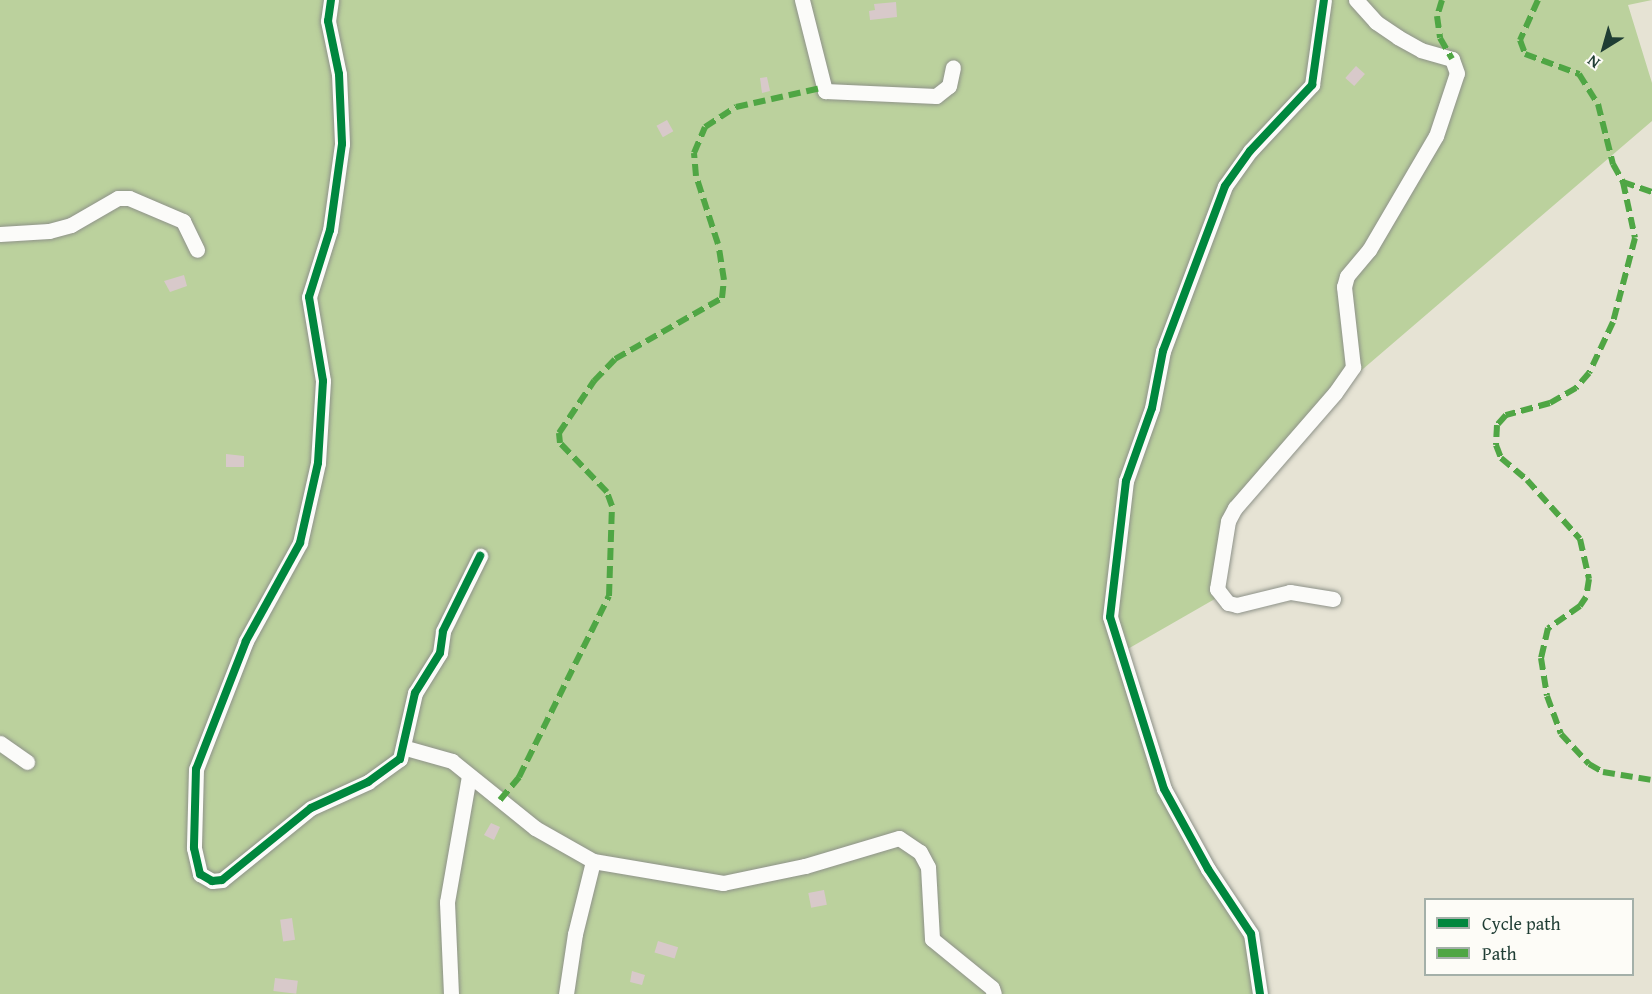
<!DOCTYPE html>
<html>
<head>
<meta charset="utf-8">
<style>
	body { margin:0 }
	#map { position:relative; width:1652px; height:994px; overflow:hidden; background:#e6e3d4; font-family:"Gentium Book Plus",serif }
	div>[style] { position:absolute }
	.green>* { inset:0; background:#bbd19d }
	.building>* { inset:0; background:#d8c9ca; transform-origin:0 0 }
	.roads { filter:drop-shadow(0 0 2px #8e9289) drop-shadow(0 0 2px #8e9289) }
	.minor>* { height:15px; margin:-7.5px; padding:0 7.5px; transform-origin:7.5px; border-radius:7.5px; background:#fbfbf9 }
	.quiet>* { height:6px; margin-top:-3px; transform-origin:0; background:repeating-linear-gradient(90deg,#4fa644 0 12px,transparent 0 18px) }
	.cycleway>* { height:8px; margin:-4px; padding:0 4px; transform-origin:4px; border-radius:4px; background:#00873e }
	span { translate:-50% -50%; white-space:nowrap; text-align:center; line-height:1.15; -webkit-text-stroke:5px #fdfcf7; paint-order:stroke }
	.legend { position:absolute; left:1424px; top:898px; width:210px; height:78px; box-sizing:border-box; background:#fdfcf7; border:2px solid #a4b0a9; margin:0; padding:8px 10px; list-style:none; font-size:18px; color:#1f3d34 }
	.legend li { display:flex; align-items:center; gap:12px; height:30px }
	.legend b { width:30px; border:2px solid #a4b0a9 }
	.north { position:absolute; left:1574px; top:18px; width:60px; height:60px; -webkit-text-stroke:4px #fdfcf7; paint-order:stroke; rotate:217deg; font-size:16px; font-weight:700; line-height:24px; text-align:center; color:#1f3d34 }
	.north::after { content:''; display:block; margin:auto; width:21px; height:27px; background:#1f3d34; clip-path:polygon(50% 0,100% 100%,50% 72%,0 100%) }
</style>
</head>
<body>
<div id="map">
	<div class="green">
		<i style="clip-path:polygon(0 0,1652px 0,1628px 5px,1652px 83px,1652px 121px,1335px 393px,1235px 508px,1220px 596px,1119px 654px,1164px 789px,1251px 934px,1260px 994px,0 994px)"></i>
	</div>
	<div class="building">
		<i style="clip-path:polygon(896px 2px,897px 17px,870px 20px,869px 11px,875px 10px,874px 4px)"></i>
		<i style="left:1356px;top:66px;width:12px;height:16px;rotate:42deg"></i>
		<i style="clip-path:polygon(767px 77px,770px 91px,762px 93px,760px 78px)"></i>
		<i style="left:667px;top:120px;width:13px;height:12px;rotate:61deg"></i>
		<i style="clip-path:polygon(184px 275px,187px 286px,170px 292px,164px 281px)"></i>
		<i style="clip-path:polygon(226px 454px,244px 456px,244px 467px,226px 467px)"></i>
		<i style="clip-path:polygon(491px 823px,500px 827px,494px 840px,484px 835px)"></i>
		<i style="left:824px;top:890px;width:15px;height:16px;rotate:79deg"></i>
		<i style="left:292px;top:918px;width:22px;height:12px;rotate:82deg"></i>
		<i style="left:658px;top:941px;width:21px;height:12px;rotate:17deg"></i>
		<i style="clip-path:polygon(632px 971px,645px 975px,642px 985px,630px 982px)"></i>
		<i style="left:275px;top:978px;width:23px;height:13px;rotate:7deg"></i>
	</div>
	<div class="roads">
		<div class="minor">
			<i style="left:331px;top:0;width:21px;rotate:98deg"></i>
			<i style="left:328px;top:21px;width:54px;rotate:78.3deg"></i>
			<i style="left:339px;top:74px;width:70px;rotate:87.5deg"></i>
			<i style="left:342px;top:144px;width:87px;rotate:97.9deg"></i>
			<i style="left:330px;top:230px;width:70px;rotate:107.4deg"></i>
			<i style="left:309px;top:297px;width:85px;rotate:80.5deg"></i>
			<i style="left:323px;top:381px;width:82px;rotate:93.5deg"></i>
			<i style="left:318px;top:463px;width:82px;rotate:102.7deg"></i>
			<i style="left:300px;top:543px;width:112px;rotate:118.9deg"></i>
			<i style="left:246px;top:641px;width:137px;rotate:111.3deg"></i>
			<i style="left:196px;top:769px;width:79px;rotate:91.5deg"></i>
			<i style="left:194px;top:848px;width:27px;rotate:77deg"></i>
			<i style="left:200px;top:874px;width:14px;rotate:30deg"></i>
			<i style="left:212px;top:881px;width:10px;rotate:-6deg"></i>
			<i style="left:222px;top:880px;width:114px;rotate:-39deg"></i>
			<i style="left:311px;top:808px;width:63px;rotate:-24.5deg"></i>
			<i style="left:368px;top:782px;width:39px;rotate:-36deg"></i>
			<i style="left:400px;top:759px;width:68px;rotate:-77.2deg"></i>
			<i style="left:415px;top:693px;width:47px;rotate:-58deg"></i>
			<i style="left:440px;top:653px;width:22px;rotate:-82deg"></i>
			<i style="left:443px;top:631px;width:84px;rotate:-63.7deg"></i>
			<i style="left:802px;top:0;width:94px;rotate:75.8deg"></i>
			<i style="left:825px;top:91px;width:111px;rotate:2.6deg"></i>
			<i style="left:936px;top:96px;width:16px;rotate:-38deg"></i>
			<i style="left:949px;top:86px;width:19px;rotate:-78deg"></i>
			<i style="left:0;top:234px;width:49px;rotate:-3.5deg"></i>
			<i style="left:49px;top:231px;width:23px;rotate:-15deg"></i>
			<i style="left:71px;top:225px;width:54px;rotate:-29.9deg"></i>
			<i style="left:118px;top:198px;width:11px"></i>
			<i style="left:129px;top:198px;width:59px;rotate:23.1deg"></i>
			<i style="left:183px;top:221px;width:32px;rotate:64deg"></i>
			<i style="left:1333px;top:599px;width:44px;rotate:-170.8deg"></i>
			<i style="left:1290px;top:592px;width:55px;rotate:166.2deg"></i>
			<i style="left:1237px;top:605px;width:9px;rotate:-167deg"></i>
			<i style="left:1228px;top:603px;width:18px;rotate:-128deg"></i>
			<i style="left:1217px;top:589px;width:69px;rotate:-80.8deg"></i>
			<i style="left:1228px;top:521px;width:15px;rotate:-62deg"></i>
			<i style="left:1235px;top:508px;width:152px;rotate:-49deg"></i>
			<i style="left:1335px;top:393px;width:32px;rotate:-55deg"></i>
			<i style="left:1353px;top:367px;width:81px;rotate:-96.4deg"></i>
			<i style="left:1344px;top:287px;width:11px;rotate:-75deg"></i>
			<i style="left:1347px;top:276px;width:34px;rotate:-50deg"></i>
			<i style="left:1369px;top:250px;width:132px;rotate:-59.6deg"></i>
			<i style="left:1436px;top:136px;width:66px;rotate:-71.6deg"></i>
			<i style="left:1457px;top:73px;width:15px;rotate:-110deg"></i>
			<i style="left:1452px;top:59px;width:32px;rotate:-164deg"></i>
			<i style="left:1421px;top:50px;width:26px;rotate:-151deg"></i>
			<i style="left:1398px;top:37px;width:27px;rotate:-146deg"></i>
			<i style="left:1376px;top:22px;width:30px;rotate:-132deg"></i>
			<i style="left:0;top:743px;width:33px;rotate:35deg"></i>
			<i style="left:406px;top:748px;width:48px;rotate:15.8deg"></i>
			<i style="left:452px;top:761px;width:107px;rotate:38.9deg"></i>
			<i style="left:535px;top:828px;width:67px;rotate:29.6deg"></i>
			<i style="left:593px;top:861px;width:132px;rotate:9.6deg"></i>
			<i style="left:723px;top:883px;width:84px;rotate:-11.7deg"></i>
			<i style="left:805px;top:866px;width:98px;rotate:-16.6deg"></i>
			<i style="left:899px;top:838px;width:25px;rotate:34deg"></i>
			<i style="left:920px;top:852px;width:17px;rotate:62deg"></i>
			<i style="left:928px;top:867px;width:72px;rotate:86.8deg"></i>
			<i style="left:932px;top:939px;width:77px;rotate:39.2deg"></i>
			<i style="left:992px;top:988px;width:6px;rotate:72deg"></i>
			<i style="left:451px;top:994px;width:92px;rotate:-92.5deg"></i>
			<i style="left:447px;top:902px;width:128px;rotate:-80.1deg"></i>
			<i style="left:566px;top:994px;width:61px;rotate:-81.5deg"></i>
			<i style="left:575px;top:934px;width:75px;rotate:-76.1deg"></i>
			<i style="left:1260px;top:994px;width:61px;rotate:-98.5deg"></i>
			<i style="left:1251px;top:934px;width:78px;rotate:-123.5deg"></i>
			<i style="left:1208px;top:869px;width:91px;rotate:-118.8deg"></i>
			<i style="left:1164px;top:789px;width:180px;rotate:-107.4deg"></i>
			<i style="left:1110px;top:617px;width:137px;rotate:-83.3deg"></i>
			<i style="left:1126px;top:481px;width:77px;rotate:-70.4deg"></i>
			<i style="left:1152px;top:408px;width:58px;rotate:-79.1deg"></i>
			<i style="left:1163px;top:351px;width:176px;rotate:-69.4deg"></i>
			<i style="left:1225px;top:186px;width:43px;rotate:-54.5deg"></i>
			<i style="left:1250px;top:151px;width:91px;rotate:-46.8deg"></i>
			<i style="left:1312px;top:85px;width:86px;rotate:-82deg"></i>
		</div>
	</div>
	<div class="quiet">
		<i style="left:1442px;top:0;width:17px;rotate:107deg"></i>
		<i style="left:1437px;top:16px;width:22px;rotate:82deg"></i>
		<i style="left:1440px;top:38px;width:24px;rotate:60deg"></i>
		<i style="left:1538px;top:0;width:44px;rotate:114.2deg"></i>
		<i style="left:1520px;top:40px;width:15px;rotate:70deg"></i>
		<i style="left:1525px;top:54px;width:58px;rotate:20.3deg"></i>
		<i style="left:1579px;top:74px;width:36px;rotate:58deg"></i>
		<i style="left:1598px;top:104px;width:62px;rotate:76deg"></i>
		<i style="left:1613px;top:164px;width:21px;rotate:61deg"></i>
		<i style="left:1623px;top:182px;width:31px;rotate:19deg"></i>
		<i style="left:1623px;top:182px;width:57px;rotate:77.9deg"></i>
		<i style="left:1635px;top:238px;width:87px;rotate:104.7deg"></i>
		<i style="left:1613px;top:322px;width:56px;rotate:115.2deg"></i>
		<i style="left:1589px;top:373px;width:20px;rotate:131deg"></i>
		<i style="left:1576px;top:388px;width:30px;rotate:150deg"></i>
		<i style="left:1550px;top:403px;width:46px;rotate:164.7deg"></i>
		<i style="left:1506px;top:415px;width:13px;rotate:132deg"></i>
		<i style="left:1497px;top:425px;width:20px;rotate:93deg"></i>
		<i style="left:1496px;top:445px;width:14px;rotate:69deg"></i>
		<i style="left:1501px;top:458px;width:34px;rotate:40deg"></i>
		<i style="left:1527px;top:480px;width:79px;rotate:48.1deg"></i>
		<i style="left:1580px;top:539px;width:41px;rotate:77.3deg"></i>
		<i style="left:1589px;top:579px;width:18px;rotate:99deg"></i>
		<i style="left:1586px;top:597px;width:11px;rotate:124deg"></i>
		<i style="left:1580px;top:606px;width:39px;rotate:145deg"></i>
		<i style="left:1548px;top:628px;width:31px;rotate:103deg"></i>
		<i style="left:1541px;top:658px;width:38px;rotate:81deg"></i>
		<i style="left:1547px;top:696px;width:40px;rotate:69.8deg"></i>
		<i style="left:1561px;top:734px;width:41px;rotate:47deg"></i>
		<i style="left:1589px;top:764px;width:16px;rotate:30deg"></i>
		<i style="left:1603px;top:772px;width:50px;rotate:9.3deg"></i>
		<i style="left:500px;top:800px;width:30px;rotate:-50deg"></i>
		<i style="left:519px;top:777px;width:202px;rotate:-63.6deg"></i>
		<i style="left:609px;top:596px;width:90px;rotate:-88.1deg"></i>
		<i style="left:612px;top:506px;width:15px;rotate:-110deg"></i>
		<i style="left:607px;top:492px;width:68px;rotate:-133.8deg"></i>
		<i style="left:560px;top:443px;width:10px;rotate:-96deg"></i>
		<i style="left:559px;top:433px;width:63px;rotate:-56.1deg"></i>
		<i style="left:594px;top:381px;width:30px;rotate:-46deg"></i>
		<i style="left:615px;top:359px;width:123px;rotate:-29.7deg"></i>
		<i style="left:722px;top:298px;width:18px;rotate:-84deg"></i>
		<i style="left:724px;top:280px;width:36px;rotate:-99deg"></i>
		<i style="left:718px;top:244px;width:71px;rotate:-107.9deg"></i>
		<i style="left:696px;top:176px;width:23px;rotate:-95deg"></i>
		<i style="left:694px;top:153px;width:28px;rotate:-67deg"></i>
		<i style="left:705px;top:127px;width:37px;rotate:-33deg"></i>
		<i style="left:736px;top:107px;width:87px;rotate:-12.6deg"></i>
	</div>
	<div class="cycleway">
		<i style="left:331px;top:0;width:21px;rotate:98deg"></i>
		<i style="left:328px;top:21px;width:54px;rotate:78.3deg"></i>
		<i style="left:339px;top:74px;width:70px;rotate:87.5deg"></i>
		<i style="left:342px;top:144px;width:87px;rotate:97.9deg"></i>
		<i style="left:330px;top:230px;width:70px;rotate:107.4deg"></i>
		<i style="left:309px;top:297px;width:85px;rotate:80.5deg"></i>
		<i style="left:323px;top:381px;width:82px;rotate:93.5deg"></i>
		<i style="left:318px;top:463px;width:82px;rotate:102.7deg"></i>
		<i style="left:300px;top:543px;width:112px;rotate:118.9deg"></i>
		<i style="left:246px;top:641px;width:137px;rotate:111.3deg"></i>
		<i style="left:196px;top:769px;width:79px;rotate:91.5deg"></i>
		<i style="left:194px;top:848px;width:27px;rotate:77deg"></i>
		<i style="left:200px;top:874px;width:14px;rotate:30deg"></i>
		<i style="left:212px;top:881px;width:10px;rotate:-6deg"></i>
		<i style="left:222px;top:880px;width:114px;rotate:-39deg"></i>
		<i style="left:311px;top:808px;width:63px;rotate:-24.5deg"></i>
		<i style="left:368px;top:782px;width:39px;rotate:-36deg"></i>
		<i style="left:400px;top:759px;width:68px;rotate:-77.2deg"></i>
		<i style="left:415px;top:693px;width:47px;rotate:-58deg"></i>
		<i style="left:440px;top:653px;width:22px;rotate:-82deg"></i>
		<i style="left:443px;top:631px;width:84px;rotate:-63.7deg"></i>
		<i style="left:1260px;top:994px;width:61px;rotate:-98.5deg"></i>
		<i style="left:1251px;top:934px;width:78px;rotate:-123.5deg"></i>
		<i style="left:1208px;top:869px;width:91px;rotate:-118.8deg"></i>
		<i style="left:1164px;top:789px;width:180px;rotate:-107.4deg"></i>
		<i style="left:1110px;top:617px;width:137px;rotate:-83.3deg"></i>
		<i style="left:1126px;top:481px;width:77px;rotate:-70.4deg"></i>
		<i style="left:1152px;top:408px;width:58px;rotate:-79.1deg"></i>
		<i style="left:1163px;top:351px;width:176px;rotate:-69.4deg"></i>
		<i style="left:1225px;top:186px;width:43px;rotate:-54.5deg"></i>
		<i style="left:1250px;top:151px;width:91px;rotate:-46.8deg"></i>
		<i style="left:1312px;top:85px;width:86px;rotate:-82deg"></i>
	</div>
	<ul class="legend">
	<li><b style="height:8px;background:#00873e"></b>Cycle path</li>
	<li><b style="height:8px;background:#4fa644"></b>Path</li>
	</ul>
	<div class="north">N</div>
</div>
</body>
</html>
